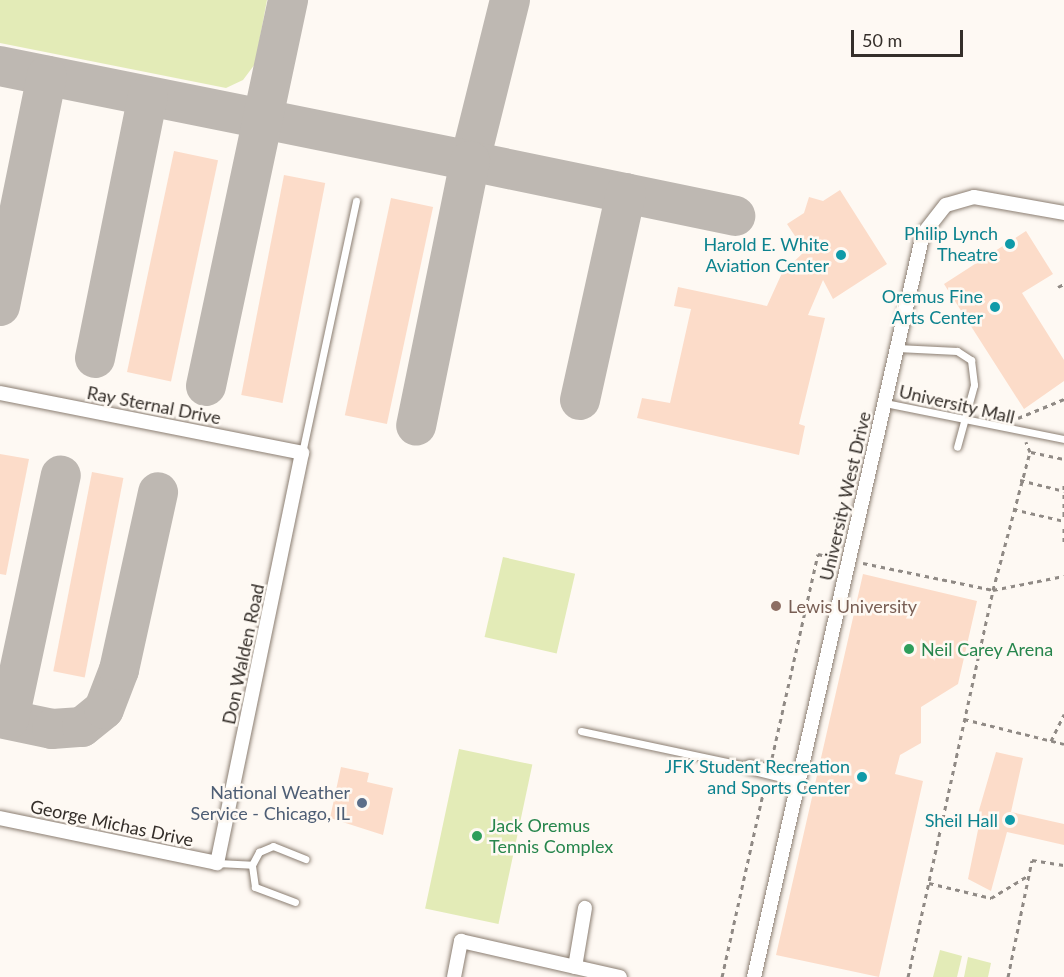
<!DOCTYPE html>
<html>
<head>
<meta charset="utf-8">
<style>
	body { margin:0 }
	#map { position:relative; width:1064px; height:977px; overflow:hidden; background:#fef9f3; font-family:Lato,sans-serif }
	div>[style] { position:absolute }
	.green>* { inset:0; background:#e3ebb7; transform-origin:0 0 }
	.taxiway>* { height:40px; margin:-20px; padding:0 20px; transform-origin:20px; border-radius:20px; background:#beb8b2 }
	.building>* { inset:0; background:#fcdcc9; transform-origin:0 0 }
	.path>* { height:3px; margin-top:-1.5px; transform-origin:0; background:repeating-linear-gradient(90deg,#908a85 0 4.5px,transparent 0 9px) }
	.roads { filter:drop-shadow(0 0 2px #8b7e72) drop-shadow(0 0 2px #8b7e72) }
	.lane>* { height:7px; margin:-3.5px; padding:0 3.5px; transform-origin:3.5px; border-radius:3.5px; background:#fff }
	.street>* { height:14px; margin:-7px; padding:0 7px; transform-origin:7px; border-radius:7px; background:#fff }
	.dots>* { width:16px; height:16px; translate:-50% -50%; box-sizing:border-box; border:3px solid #fef9f3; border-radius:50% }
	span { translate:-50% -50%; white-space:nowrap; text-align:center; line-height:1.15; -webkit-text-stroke:5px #fef9f3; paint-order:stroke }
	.culture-label { font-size:18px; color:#0d838f }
	.right { translate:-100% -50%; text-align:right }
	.street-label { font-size:18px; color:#352f2a }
	.education-label { font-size:18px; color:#785e54 }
	.left { translate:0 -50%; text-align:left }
	.leisure-label { font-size:18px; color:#27864d }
	.service-label { font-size:18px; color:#4e5e75 }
	.scale { position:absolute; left:851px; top:30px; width:112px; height:27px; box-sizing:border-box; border:3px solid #352f2a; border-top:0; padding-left:8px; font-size:18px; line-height:21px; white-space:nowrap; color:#352f2a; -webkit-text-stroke:4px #fef9f3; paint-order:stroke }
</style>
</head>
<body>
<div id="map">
	<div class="green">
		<i style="clip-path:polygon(0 0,267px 0,255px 64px,243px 80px,226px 88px,0 43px)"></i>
		<i style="left:503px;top:557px;width:74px;height:82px;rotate:13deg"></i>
		<i style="left:459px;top:749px;width:75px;height:163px;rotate:12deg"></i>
		<i style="clip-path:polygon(940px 950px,962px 956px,957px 977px,933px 977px)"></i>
		<i style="clip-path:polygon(968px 957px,991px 963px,988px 977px,964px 977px)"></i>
	</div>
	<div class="taxiway">
		<i style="left:510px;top:0;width:166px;rotate:104deg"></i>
		<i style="left:470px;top:161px;width:271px;rotate:11.7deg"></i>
		<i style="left:0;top:66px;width:480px;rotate:11.4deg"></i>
		<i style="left:470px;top:161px;width:270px;rotate:101.5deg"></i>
		<i style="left:0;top:306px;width:235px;rotate:-78.5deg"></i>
		<i style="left:95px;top:358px;width:267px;rotate:-78.6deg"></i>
		<i style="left:206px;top:386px;width:395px;rotate:-78deg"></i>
		<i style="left:580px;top:400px;width:212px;rotate:-77.5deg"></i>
		<i style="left:0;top:718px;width:53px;rotate:11.9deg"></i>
		<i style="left:52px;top:729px;width:30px;rotate:-4deg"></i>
		<i style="left:82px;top:727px;width:28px;rotate:-39deg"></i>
		<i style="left:104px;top:709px;width:42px;rotate:-69deg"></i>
		<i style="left:119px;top:670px;width:182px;rotate:-77.6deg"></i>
		<i style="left:9px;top:719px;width:249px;rotate:-78deg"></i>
	</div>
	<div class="building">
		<i style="left:174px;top:151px;width:45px;height:226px;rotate:12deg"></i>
		<i style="left:284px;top:175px;width:42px;height:224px;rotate:11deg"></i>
		<i style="clip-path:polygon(840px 190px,887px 264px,833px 299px,823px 280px,808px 315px,825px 318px,799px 424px,805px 426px,799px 455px,637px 418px,642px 398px,670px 403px,691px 309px,674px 306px,678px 287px,767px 306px,782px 273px,805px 251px,787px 224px,804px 213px,809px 197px,823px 201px)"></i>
		<i style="left:391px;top:198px;width:43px;height:222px;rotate:12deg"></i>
		<i style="clip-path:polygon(1026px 231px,1053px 274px,1022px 293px,1064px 360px,1064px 381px,1024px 409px,944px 284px)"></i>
		<i style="clip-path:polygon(0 454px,29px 459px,6px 575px,0 574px)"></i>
		<i style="left:92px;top:472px;width:32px;height:203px;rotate:11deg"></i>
		<i style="clip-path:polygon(863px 574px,977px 601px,958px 684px,921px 707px,921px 743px,900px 755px,895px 774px,923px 781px,879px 977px,776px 955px)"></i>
		<i style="clip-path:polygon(996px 752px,1023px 758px,1011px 812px,1064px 824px,1064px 845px,1007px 832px,991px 891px,968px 879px,979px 825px,975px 824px)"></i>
		<i style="clip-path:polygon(341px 767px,369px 773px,367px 782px,393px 788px,383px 835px,330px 818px)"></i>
	</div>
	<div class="path">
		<i style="left:1058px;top:287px;width:7px;rotate:-27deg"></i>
		<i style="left:1018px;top:418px;width:50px;rotate:-22.4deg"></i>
		<i style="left:1031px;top:452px;width:34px;rotate:12deg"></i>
		<i style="left:1020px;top:480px;width:45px;rotate:14deg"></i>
		<i style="left:1064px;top:485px;width:32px;rotate:90deg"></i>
		<i style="left:1013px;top:509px;width:52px;rotate:13.2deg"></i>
		<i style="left:1064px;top:528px;width:16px;rotate:90deg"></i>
		<i style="left:863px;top:563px;width:133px;rotate:11.7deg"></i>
		<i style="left:993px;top:590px;width:72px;rotate:-11.2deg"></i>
		<i style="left:964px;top:719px;width:103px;rotate:14deg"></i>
		<i style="left:1051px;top:741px;width:30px;rotate:-64deg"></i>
		<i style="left:772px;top:758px;width:209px;rotate:-77.3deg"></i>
		<i style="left:818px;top:554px;width:18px;rotate:13deg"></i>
		<i style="left:929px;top:883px;width:64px;rotate:13.6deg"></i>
		<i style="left:991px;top:898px;width:44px;rotate:-31.2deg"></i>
		<i style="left:722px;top:977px;width:197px;rotate:-77.4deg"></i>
		<i style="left:908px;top:977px;width:396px;rotate:-77.6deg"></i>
		<i style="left:993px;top:590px;width:143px;rotate:-75deg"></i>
		<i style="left:1030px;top:452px;width:11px;rotate:-112deg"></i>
		<i style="left:1008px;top:977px;width:119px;rotate:-78.4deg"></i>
		<i style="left:1032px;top:860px;width:32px;rotate:9deg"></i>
	</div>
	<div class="roads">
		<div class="lane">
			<i style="left:897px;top:348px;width:60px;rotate:2.9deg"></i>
			<i style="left:957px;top:351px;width:17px;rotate:33deg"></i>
			<i style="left:971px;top:360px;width:25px;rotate:83deg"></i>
			<i style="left:974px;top:385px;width:64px;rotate:105.3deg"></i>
			<i style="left:885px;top:403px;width:183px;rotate:11.4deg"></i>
			<i style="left:302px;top:453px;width:258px;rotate:-77.9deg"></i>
			<i style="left:581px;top:731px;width:173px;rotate:12deg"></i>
			<i style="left:217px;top:863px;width:35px;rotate:3deg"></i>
			<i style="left:295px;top:902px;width:43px;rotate:-159.4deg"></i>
			<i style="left:255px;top:887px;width:22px;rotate:-98deg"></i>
			<i style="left:252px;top:865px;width:15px;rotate:-62deg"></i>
			<i style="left:259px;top:852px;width:15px;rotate:-23deg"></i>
			<i style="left:273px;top:846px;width:35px;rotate:22deg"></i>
		</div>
		<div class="street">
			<i style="left:0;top:393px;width:308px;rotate:11.2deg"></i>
			<i style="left:302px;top:453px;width:419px;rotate:101.7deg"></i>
			<i style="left:217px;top:863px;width:222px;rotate:-168.3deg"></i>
			<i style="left:750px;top:767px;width:50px;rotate:13.8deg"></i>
			<i style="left:575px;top:967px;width:60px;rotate:-80.4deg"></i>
			<i style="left:454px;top:977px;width:37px;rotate:-79deg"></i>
			<i style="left:461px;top:941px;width:163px;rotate:12.8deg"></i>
			<i style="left:754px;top:977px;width:762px;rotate:-77.19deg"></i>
			<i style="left:923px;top:234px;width:37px;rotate:-52deg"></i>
			<i style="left:946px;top:205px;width:29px;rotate:-16deg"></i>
			<i style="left:974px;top:197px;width:91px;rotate:10.1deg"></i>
		</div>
	</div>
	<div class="dots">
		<i style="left:1010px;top:244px;background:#0f9aa8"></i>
		<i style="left:841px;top:255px;background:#0f9aa8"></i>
		<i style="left:995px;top:307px;background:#0f9aa8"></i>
		<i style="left:776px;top:606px;background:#8d6e63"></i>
		<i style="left:909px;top:649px;background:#2e9e5b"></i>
		<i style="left:862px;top:777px;background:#0f9aa8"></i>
		<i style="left:362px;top:803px;background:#5c6f8a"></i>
		<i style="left:1010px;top:820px;background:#0f9aa8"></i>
		<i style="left:477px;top:836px;background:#2e9e5b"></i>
	</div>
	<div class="culture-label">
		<span class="right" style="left:998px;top:244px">Philip Lynch<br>Theatre</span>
		<span class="right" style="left:829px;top:255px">Harold E. White<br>Aviation Center</span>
		<span class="right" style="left:983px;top:307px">Oremus Fine<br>Arts Center</span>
		<span class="right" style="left:850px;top:777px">JFK Student Recreation<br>and Sports Center</span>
		<span class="right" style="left:998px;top:820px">Sheil Hall</span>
	</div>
	<div class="street-label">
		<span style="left:957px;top:404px;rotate:13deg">University Mall</span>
		<span style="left:154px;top:405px;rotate:11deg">Ray Sternal Drive</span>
		<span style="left:845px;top:496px;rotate:-77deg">University West Drive</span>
		<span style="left:243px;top:654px;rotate:-78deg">Don Walden Road</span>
		<span style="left:112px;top:823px;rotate:12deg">George Michas Drive</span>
	</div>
	<div class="education-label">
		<span class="left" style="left:788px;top:606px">Lewis University</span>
	</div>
	<div class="leisure-label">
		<span class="left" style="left:921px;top:649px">Neil Carey Arena</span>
		<span class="left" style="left:489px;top:836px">Jack Oremus<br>Tennis Complex</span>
	</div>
	<div class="service-label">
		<span class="right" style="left:350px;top:803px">National Weather<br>Service - Chicago, IL</span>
	</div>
	<div class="scale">50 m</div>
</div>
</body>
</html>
